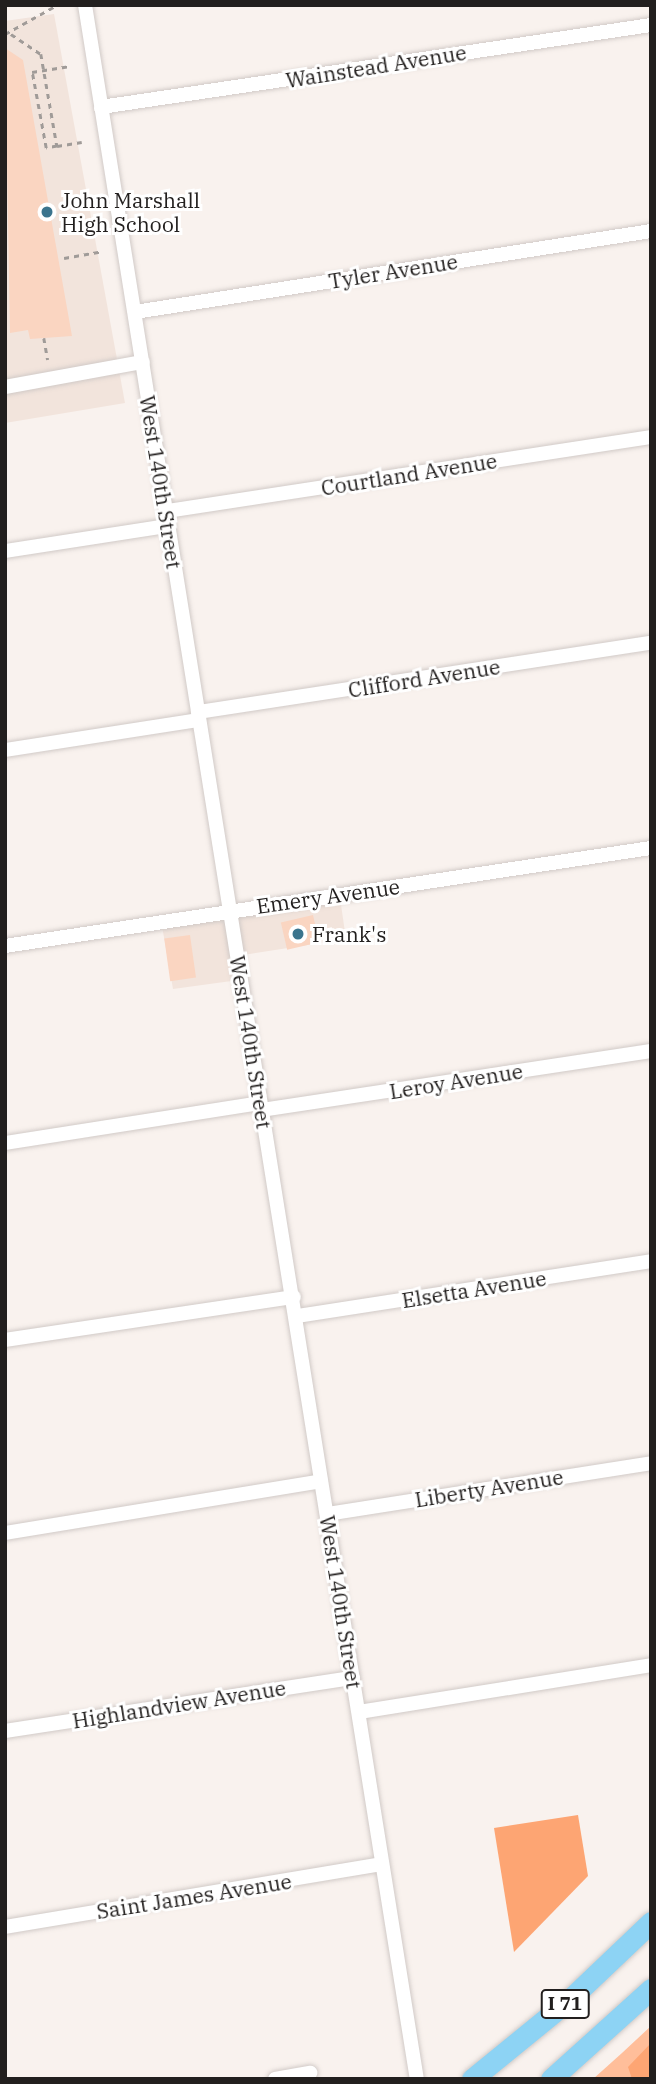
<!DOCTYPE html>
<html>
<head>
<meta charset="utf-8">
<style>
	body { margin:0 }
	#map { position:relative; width:656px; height:2084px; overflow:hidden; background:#f9f2ee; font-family:"IBM Plex Serif",serif }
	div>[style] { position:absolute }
	.built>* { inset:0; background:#f2e4dc }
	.green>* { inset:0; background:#ffbe9a }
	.forest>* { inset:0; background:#fda573 }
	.building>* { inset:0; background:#fad5c1; transform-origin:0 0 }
	.path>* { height:2.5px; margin-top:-1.25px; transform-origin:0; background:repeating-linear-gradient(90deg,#a09b98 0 5px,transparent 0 10px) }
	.roads { filter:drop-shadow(0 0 2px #d1cac7) drop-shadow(0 0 2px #d1cac7) }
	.minor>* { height:14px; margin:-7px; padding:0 7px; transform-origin:7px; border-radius:7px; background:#fff }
	.highway>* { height:21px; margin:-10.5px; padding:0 10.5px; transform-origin:10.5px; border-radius:10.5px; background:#8dd3f4 }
	.dots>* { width:19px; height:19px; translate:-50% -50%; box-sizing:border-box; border:4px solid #fff; border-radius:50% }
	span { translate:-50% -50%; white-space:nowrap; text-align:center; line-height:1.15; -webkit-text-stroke:6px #fff; paint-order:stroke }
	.shield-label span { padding:2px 5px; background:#fff; border:2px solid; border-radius:5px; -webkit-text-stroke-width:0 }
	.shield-label { font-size:19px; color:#221f1e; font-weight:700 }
	.street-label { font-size:21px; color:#221f1e }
	.poi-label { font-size:21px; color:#221f1e }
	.left { translate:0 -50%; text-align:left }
	.frame { position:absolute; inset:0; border:7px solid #221f1e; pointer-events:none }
</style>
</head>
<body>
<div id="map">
	<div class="built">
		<i style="clip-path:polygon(54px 14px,125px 403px,5px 423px,5px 21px)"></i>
		<i style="clip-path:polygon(340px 898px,346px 939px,243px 955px,246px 979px,173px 989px,162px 926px)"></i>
	</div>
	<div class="green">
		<i style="clip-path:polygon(651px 2026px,651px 2079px,593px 2079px,622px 2053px)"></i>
	</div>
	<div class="forest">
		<i style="clip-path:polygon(578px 1815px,588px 1876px,514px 1952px,494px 1828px)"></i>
		<i style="clip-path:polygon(651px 2043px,651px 2079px,632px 2079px,628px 2067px)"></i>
	</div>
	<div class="building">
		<i style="clip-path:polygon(5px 48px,23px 60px,72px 336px,30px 339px,28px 330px,10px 333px)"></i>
		<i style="left:313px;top:915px;width:28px;height:33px;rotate:77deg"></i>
		<i style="left:190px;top:935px;width:43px;height:26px;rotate:82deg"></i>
	</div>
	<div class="path">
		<i style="left:5px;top:34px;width:60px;rotate:-29.1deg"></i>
		<i style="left:11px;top:34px;width:36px;rotate:34deg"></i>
		<i style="left:41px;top:54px;width:93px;rotate:80.1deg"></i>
		<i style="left:57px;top:146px;width:25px;rotate:-9deg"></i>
		<i style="left:57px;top:146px;width:11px;rotate:170deg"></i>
		<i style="left:46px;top:148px;width:77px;rotate:-100.4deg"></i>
		<i style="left:32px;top:72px;width:37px;rotate:-9deg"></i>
		<i style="left:64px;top:258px;width:36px;rotate:-10deg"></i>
		<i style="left:44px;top:338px;width:22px;rotate:80deg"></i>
	</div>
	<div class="roads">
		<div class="minor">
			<i style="left:85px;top:5px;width:2100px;rotate:80.91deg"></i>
			<i style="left:101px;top:107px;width:556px;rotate:-8.48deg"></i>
			<i style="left:135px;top:312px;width:522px;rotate:-8.92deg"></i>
			<i style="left:5px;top:387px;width:140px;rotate:-10.3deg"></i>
			<i style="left:167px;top:511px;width:490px;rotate:-8.7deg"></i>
			<i style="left:5px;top:551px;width:164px;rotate:-8.8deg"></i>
			<i style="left:198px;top:712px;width:458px;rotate:-8.7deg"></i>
			<i style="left:5px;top:750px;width:196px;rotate:-8.8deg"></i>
			<i style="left:5px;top:946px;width:653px;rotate:-8.63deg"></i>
			<i style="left:261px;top:1110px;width:394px;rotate:-8.6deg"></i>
			<i style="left:5px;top:1143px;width:257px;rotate:-8.9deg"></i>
			<i style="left:297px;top:1316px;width:358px;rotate:-8.8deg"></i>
			<i style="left:5px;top:1340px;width:292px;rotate:-8.5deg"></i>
			<i style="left:327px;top:1514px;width:328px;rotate:-8.9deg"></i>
			<i style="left:5px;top:1533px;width:320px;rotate:-9.3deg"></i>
			<i style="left:359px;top:1712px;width:296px;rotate:-9.1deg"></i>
			<i style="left:5px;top:1731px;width:352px;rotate:-8.7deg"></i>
			<i style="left:5px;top:1927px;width:382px;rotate:-9.5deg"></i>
			<i style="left:275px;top:2079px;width:36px;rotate:-10deg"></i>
		</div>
		<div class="highway">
			<i style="left:472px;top:2079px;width:125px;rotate:-39.2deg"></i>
			<i style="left:569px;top:2000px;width:113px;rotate:-43.6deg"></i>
			<i style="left:551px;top:2079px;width:135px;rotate:-42deg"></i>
		</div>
	</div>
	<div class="dots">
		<i style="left:47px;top:212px;background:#3b748d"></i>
		<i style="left:298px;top:934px;background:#3b748d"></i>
	</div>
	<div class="shield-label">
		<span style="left:565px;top:2004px">I 71</span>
	</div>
	<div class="street-label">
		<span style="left:376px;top:66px;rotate:-9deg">Wainstead Avenue</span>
		<span style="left:393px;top:271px;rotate:-9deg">Tyler Avenue</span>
		<span style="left:409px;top:474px;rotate:-9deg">Courtland Avenue</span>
		<span style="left:161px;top:482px;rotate:81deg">West 140th Street</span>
		<span style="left:424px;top:678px;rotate:-9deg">Clifford Avenue</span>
		<span style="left:328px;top:896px;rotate:-8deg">Emery Avenue</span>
		<span style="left:251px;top:1042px;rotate:81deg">West 140th Street</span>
		<span style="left:456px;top:1081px;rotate:-9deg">Leroy Avenue</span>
		<span style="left:474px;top:1289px;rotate:-9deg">Elsetta Avenue</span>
		<span style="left:489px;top:1488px;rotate:-9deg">Liberty Avenue</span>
		<span style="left:341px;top:1602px;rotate:81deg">West 140th Street</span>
		<span style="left:179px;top:1704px;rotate:-9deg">Highlandview Avenue</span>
		<span style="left:194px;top:1896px;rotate:-9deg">Saint James Avenue</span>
	</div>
	<div class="poi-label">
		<span class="left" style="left:61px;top:212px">John Marshall<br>High School</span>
		<span class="left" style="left:312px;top:934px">Frank's</span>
	</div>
	<div class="frame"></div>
</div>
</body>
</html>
